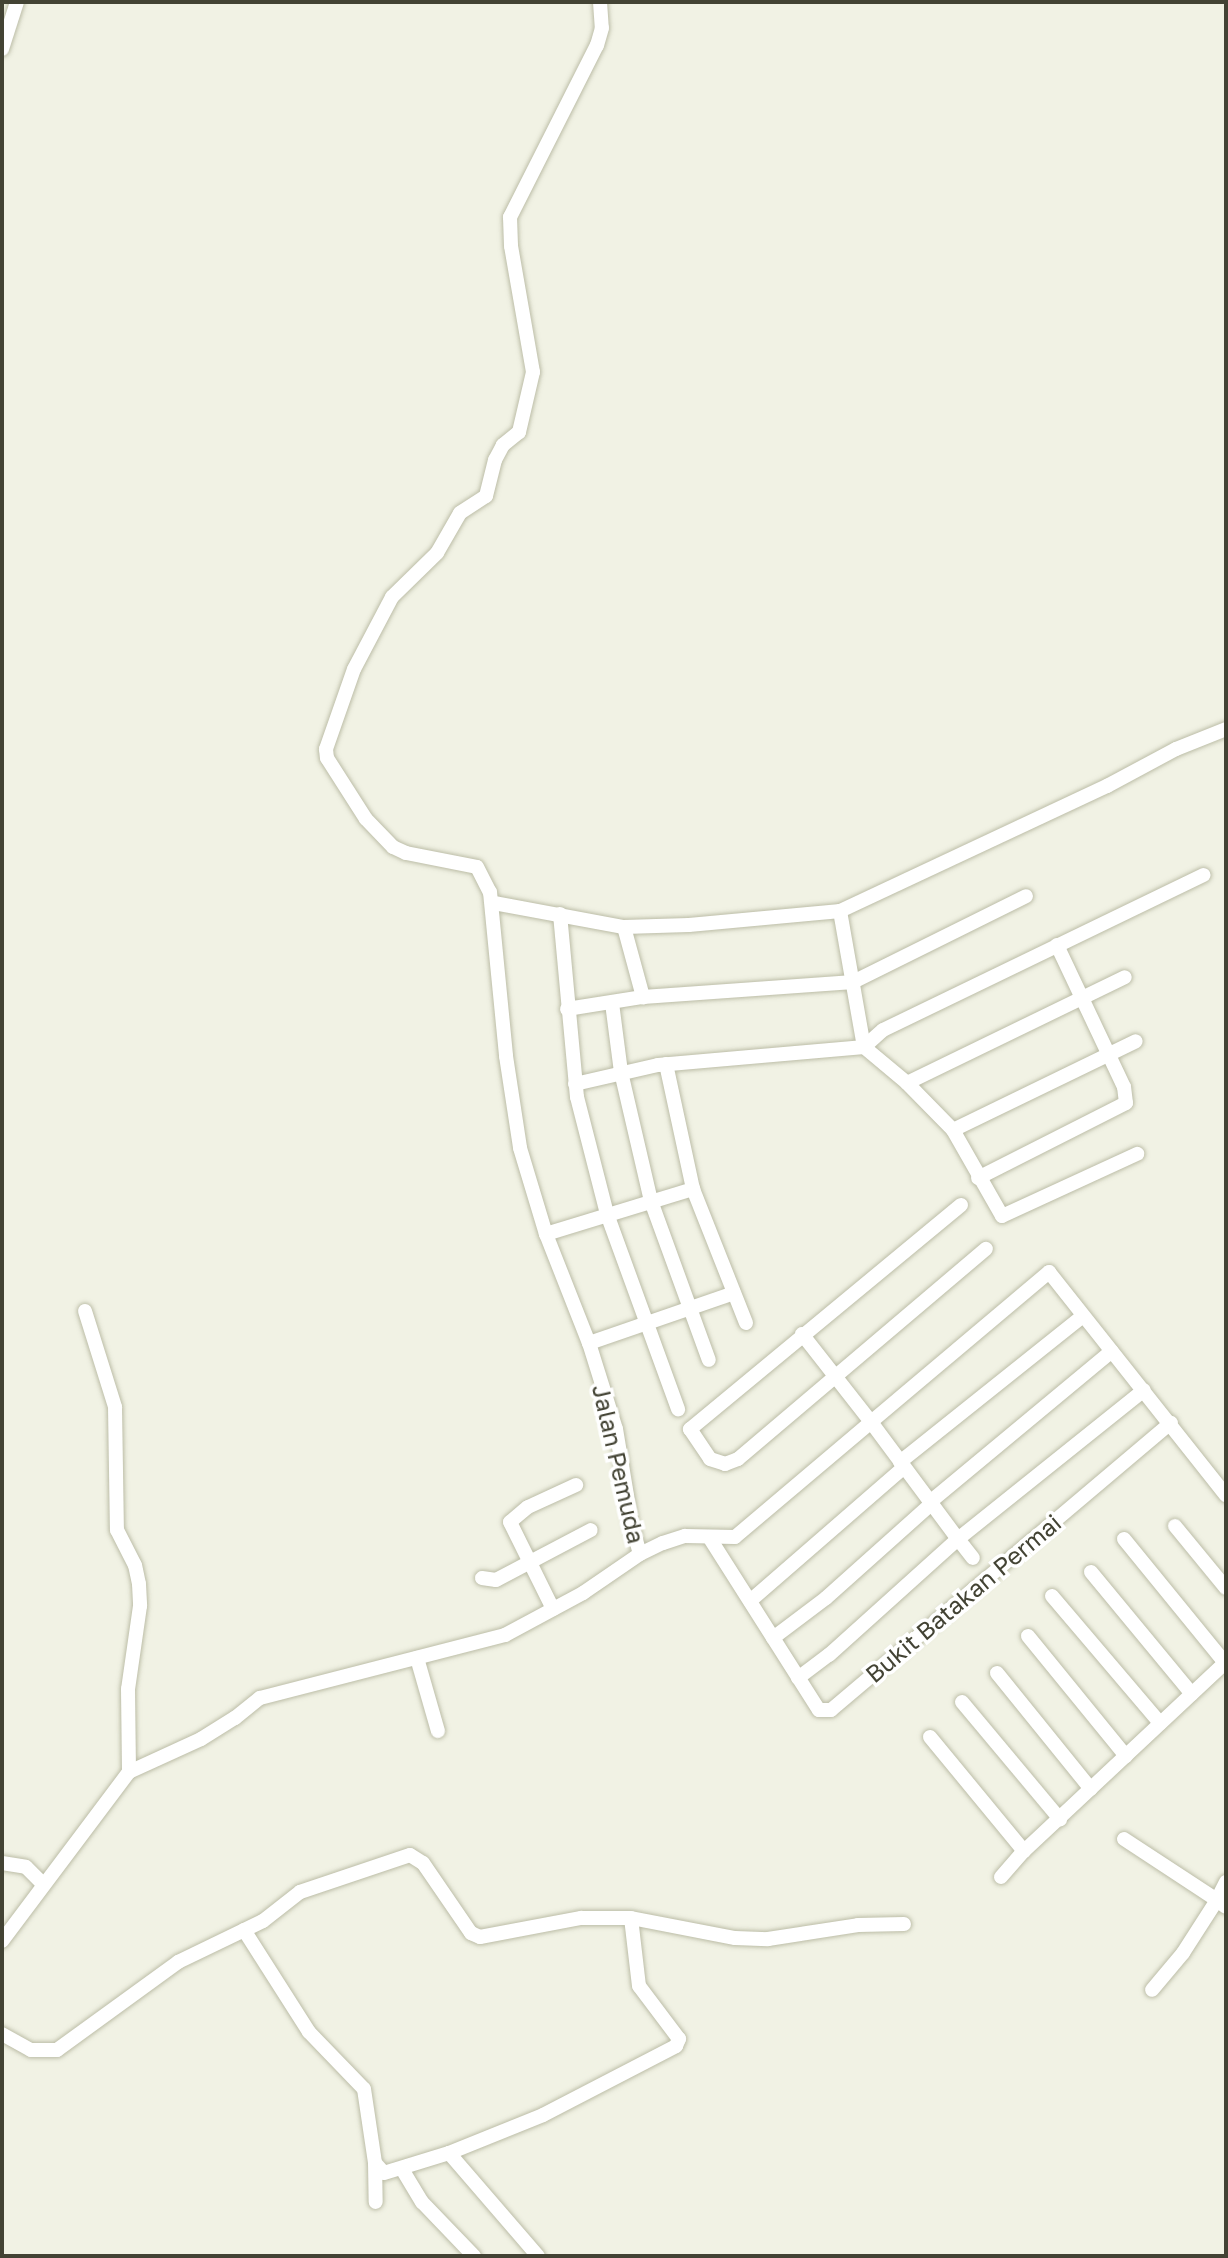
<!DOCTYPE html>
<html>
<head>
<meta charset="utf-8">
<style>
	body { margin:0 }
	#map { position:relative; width:1228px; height:2258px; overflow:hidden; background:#f1f2e4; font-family:"Golos Text",sans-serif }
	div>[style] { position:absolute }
	.roads { filter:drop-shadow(0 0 2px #bcbda7) drop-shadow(0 0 2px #bcbda7) }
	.minor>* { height:14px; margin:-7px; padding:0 7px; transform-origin:7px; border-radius:7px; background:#fff }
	span { translate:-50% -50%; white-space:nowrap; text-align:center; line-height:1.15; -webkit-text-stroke:7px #fff; paint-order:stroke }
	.street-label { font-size:24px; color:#434334 }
	.frame { position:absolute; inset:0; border:4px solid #434334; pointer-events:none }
</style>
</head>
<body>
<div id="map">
	<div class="roads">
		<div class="minor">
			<i style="left:600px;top:2px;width:26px;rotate:86deg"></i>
			<i style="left:602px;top:28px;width:18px;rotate:106deg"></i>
			<i style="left:597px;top:45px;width:193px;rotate:116.8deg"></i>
			<i style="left:510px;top:217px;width:29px;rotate:88deg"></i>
			<i style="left:511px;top:246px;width:128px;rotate:80.1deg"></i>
			<i style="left:533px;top:372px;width:62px;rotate:103.1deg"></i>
			<i style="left:519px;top:432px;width:21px;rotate:141deg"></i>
			<i style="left:503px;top:445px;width:17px;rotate:118deg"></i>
			<i style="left:495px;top:460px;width:37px;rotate:104deg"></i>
			<i style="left:486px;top:496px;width:31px;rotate:147deg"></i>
			<i style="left:460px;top:513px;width:46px;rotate:119.9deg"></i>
			<i style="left:437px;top:553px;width:63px;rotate:135.6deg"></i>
			<i style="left:392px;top:597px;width:81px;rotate:117.8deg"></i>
			<i style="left:354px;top:669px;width:85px;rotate:109.3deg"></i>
			<i style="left:326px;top:749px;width:9px;rotate:84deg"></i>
			<i style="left:327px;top:758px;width:72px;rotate:57.4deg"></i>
			<i style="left:366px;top:819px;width:39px;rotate:46deg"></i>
			<i style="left:393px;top:847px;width:14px;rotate:25deg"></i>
			<i style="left:406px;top:853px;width:72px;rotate:11.2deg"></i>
			<i style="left:477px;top:867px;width:28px;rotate:63deg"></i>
			<i style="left:490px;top:892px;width:165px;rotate:84.4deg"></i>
			<i style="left:506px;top:1056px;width:93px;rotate:81.3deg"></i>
			<i style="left:520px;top:1148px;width:90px;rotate:73.2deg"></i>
			<i style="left:546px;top:1234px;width:117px;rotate:68.5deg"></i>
			<i style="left:589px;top:1343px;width:90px;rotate:72.6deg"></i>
			<i style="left:616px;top:1429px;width:98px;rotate:80.6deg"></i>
			<i style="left:632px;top:1526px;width:29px;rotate:74deg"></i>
			<i style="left:2px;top:49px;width:49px;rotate:-72.3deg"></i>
			<i style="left:494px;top:903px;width:132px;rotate:10.5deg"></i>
			<i style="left:624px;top:927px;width:65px;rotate:-1.8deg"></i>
			<i style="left:689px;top:925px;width:152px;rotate:-5.3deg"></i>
			<i style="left:840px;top:911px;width:295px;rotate:-25.1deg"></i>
			<i style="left:1107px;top:786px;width:78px;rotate:-28.2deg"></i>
			<i style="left:1176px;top:749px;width:54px;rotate:-21.8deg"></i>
			<i style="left:840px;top:911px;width:138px;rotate:80deg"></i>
			<i style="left:560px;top:914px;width:184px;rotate:84.7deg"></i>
			<i style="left:577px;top:1097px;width:121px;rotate:75.6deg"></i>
			<i style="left:607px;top:1214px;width:208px;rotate:70deg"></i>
			<i style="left:624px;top:927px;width:73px;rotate:74.8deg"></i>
			<i style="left:612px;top:1003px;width:70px;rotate:82.6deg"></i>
			<i style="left:621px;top:1072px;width:132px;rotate:76.9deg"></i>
			<i style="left:651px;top:1201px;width:169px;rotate:70deg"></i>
			<i style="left:567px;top:1009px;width:77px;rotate:-9deg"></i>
			<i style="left:643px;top:997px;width:211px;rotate:-4.1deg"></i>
			<i style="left:853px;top:982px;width:193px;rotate:-26.4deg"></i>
			<i style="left:864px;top:1047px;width:25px;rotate:-42deg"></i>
			<i style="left:883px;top:1030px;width:356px;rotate:-25.8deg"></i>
			<i style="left:666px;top:1064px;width:128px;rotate:77.8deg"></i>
			<i style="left:693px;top:1189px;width:144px;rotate:68.4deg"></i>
			<i style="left:907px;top:1083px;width:66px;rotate:45.6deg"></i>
			<i style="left:953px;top:1130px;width:99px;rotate:60.3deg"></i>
			<i style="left:1002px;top:1216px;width:149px;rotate:-24.7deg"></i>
			<i style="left:575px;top:1084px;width:85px;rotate:-12.9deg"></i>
			<i style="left:658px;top:1065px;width:207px;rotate:-5deg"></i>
			<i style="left:864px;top:1047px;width:56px;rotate:39.9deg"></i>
			<i style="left:907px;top:1083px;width:242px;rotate:-25.9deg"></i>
			<i style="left:953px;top:1130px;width:203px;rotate:-25.9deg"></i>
			<i style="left:978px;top:1178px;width:166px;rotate:-26.9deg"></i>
			<i style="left:1126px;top:1103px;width:16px;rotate:-97deg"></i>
			<i style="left:1124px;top:1087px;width:157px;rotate:-115.3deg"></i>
			<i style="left:961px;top:1205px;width:352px;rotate:140.4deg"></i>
			<i style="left:690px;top:1429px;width:36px;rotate:56deg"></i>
			<i style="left:710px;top:1459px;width:16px;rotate:18deg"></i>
			<i style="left:725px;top:1464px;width:14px;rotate:-21deg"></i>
			<i style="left:738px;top:1459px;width:325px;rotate:-40.3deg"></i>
			<i style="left:546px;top:1234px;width:154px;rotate:-17deg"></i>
			<i style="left:85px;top:1311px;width:101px;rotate:72.6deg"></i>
			<i style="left:115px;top:1407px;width:123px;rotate:89.1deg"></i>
			<i style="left:117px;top:1530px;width:39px;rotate:63deg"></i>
			<i style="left:135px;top:1565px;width:19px;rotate:78deg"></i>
			<i style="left:139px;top:1584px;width:22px;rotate:87deg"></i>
			<i style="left:140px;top:1606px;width:84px;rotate:98.2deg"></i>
			<i style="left:128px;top:1689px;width:83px;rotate:89.3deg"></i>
			<i style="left:802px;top:1334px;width:112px;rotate:51.9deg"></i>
			<i style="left:871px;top:1422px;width:233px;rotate:-40.1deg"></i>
			<i style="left:1049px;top:1272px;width:285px;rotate:51.6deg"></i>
			<i style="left:589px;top:1343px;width:153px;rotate:-19deg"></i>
			<i style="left:900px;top:1462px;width:234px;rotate:-38.6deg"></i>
			<i style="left:930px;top:1502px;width:236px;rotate:-39.7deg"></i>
			<i style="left:1175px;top:1526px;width:80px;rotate:50.6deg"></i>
			<i style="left:709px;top:1537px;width:205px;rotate:57.6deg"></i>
			<i style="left:819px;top:1710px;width:12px"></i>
			<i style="left:831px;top:1710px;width:445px;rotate:-40.2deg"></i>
			<i style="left:1124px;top:1539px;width:160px;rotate:50.8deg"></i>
			<i style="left:1091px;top:1572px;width:158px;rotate:50.4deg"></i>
			<i style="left:482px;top:1578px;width:14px;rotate:8deg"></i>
			<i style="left:496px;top:1580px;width:107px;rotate:-27.8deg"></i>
			<i style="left:1052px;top:1596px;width:167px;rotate:49.6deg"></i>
			<i style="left:750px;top:1601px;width:204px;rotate:-41deg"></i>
			<i style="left:553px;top:1609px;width:97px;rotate:-116.3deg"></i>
			<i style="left:510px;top:1522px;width:23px;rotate:-40deg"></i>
			<i style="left:528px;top:1507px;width:53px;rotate:-24.6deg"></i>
			<i style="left:1028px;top:1636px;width:155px;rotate:50.8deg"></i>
			<i style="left:773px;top:1638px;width:66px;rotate:-37deg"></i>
			<i style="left:826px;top:1598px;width:141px;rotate:-41.8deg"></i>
			<i style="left:417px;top:1658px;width:76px;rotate:74deg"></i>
			<i style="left:997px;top:1673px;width:149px;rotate:51deg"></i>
			<i style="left:798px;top:1678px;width:39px;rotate:-37deg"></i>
			<i style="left:829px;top:1655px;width:173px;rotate:-42deg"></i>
			<i style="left:958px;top:1539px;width:24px;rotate:52deg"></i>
			<i style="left:962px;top:1702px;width:153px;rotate:50.1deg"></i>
			<i style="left:930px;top:1737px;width:148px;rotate:50.5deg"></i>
			<i style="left:1124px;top:1839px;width:111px;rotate:33.3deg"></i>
			<i style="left:1217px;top:1900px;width:63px;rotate:122.7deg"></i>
			<i style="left:1183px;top:1953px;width:48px;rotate:130deg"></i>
			<i style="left:2px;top:1863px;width:24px;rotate:9deg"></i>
			<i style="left:26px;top:1867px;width:24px;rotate:45deg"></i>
			<i style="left:1001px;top:1877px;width:35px;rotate:-49deg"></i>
			<i style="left:1024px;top:1851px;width:277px;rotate:-43.1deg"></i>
			<i style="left:1226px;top:1882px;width:20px;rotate:117deg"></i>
			<i style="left:1217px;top:1900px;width:11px;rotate:38deg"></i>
			<i style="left:244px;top:1930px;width:121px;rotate:57.5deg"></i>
			<i style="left:309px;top:2032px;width:79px;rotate:46deg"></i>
			<i style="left:364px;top:2089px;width:75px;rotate:81.5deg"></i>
			<i style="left:375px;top:2163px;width:13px;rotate:48deg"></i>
			<i style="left:384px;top:2173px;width:68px;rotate:-17.1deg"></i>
			<i style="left:449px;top:2153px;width:101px;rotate:-22deg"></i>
			<i style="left:543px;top:2115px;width:150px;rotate:-27.4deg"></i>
			<i style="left:676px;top:2046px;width:8px;rotate:-67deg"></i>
			<i style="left:679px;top:2039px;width:66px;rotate:-127deg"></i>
			<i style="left:639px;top:1986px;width:68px;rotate:-96.7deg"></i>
			<i style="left:2px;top:1941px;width:211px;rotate:-53.1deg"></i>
			<i style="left:129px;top:1772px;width:79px;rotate:-24.6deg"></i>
			<i style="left:201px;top:1739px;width:40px;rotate:-32deg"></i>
			<i style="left:235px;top:1718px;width:32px;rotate:-39deg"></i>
			<i style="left:260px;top:1698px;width:253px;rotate:-14.4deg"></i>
			<i style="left:505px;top:1635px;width:89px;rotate:-28.3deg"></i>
			<i style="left:583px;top:1593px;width:69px;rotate:-34.4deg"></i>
			<i style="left:640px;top:1554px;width:25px;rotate:-26deg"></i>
			<i style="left:663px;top:1543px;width:23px;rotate:-18deg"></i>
			<i style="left:685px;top:1536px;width:50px;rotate:1.1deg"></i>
			<i style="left:735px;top:1537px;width:178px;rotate:-40.2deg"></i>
			<i style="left:871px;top:1422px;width:146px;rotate:53.4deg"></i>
			<i style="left:958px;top:1539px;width:238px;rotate:-38.7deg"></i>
			<i style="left:2px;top:2034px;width:33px;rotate:29deg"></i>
			<i style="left:31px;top:2050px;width:26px"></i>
			<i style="left:57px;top:2050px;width:150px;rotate:-36deg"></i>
			<i style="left:178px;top:1962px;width:94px;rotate:-25.8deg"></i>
			<i style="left:263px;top:1921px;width:47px;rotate:-38.1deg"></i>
			<i style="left:300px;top:1892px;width:116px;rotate:-18.6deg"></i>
			<i style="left:410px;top:1855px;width:15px;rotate:32deg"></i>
			<i style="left:423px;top:1863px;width:85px;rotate:55.6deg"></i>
			<i style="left:471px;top:1933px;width:10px;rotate:24deg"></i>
			<i style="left:480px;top:1937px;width:103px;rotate:-10.7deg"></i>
			<i style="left:581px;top:1918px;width:50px"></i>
			<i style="left:631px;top:1918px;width:106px;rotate:10.9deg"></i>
			<i style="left:735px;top:1938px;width:33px;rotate:2deg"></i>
			<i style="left:768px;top:1939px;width:91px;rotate:-8.8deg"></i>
			<i style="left:858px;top:1925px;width:46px;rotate:-1.2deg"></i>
			<i style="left:449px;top:2153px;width:136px;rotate:49.2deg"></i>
			<i style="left:375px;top:2163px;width:39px;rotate:89deg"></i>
			<i style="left:402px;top:2169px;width:39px;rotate:59deg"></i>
			<i style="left:422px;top:2202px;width:75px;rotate:46.1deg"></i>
		</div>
	</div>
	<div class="street-label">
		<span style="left:619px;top:1464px;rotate:77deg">Jalan Pemuda</span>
		<span style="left:963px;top:1598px;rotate:-40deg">Bukit Batakan Permai</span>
	</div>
	<div class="frame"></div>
</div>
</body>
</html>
